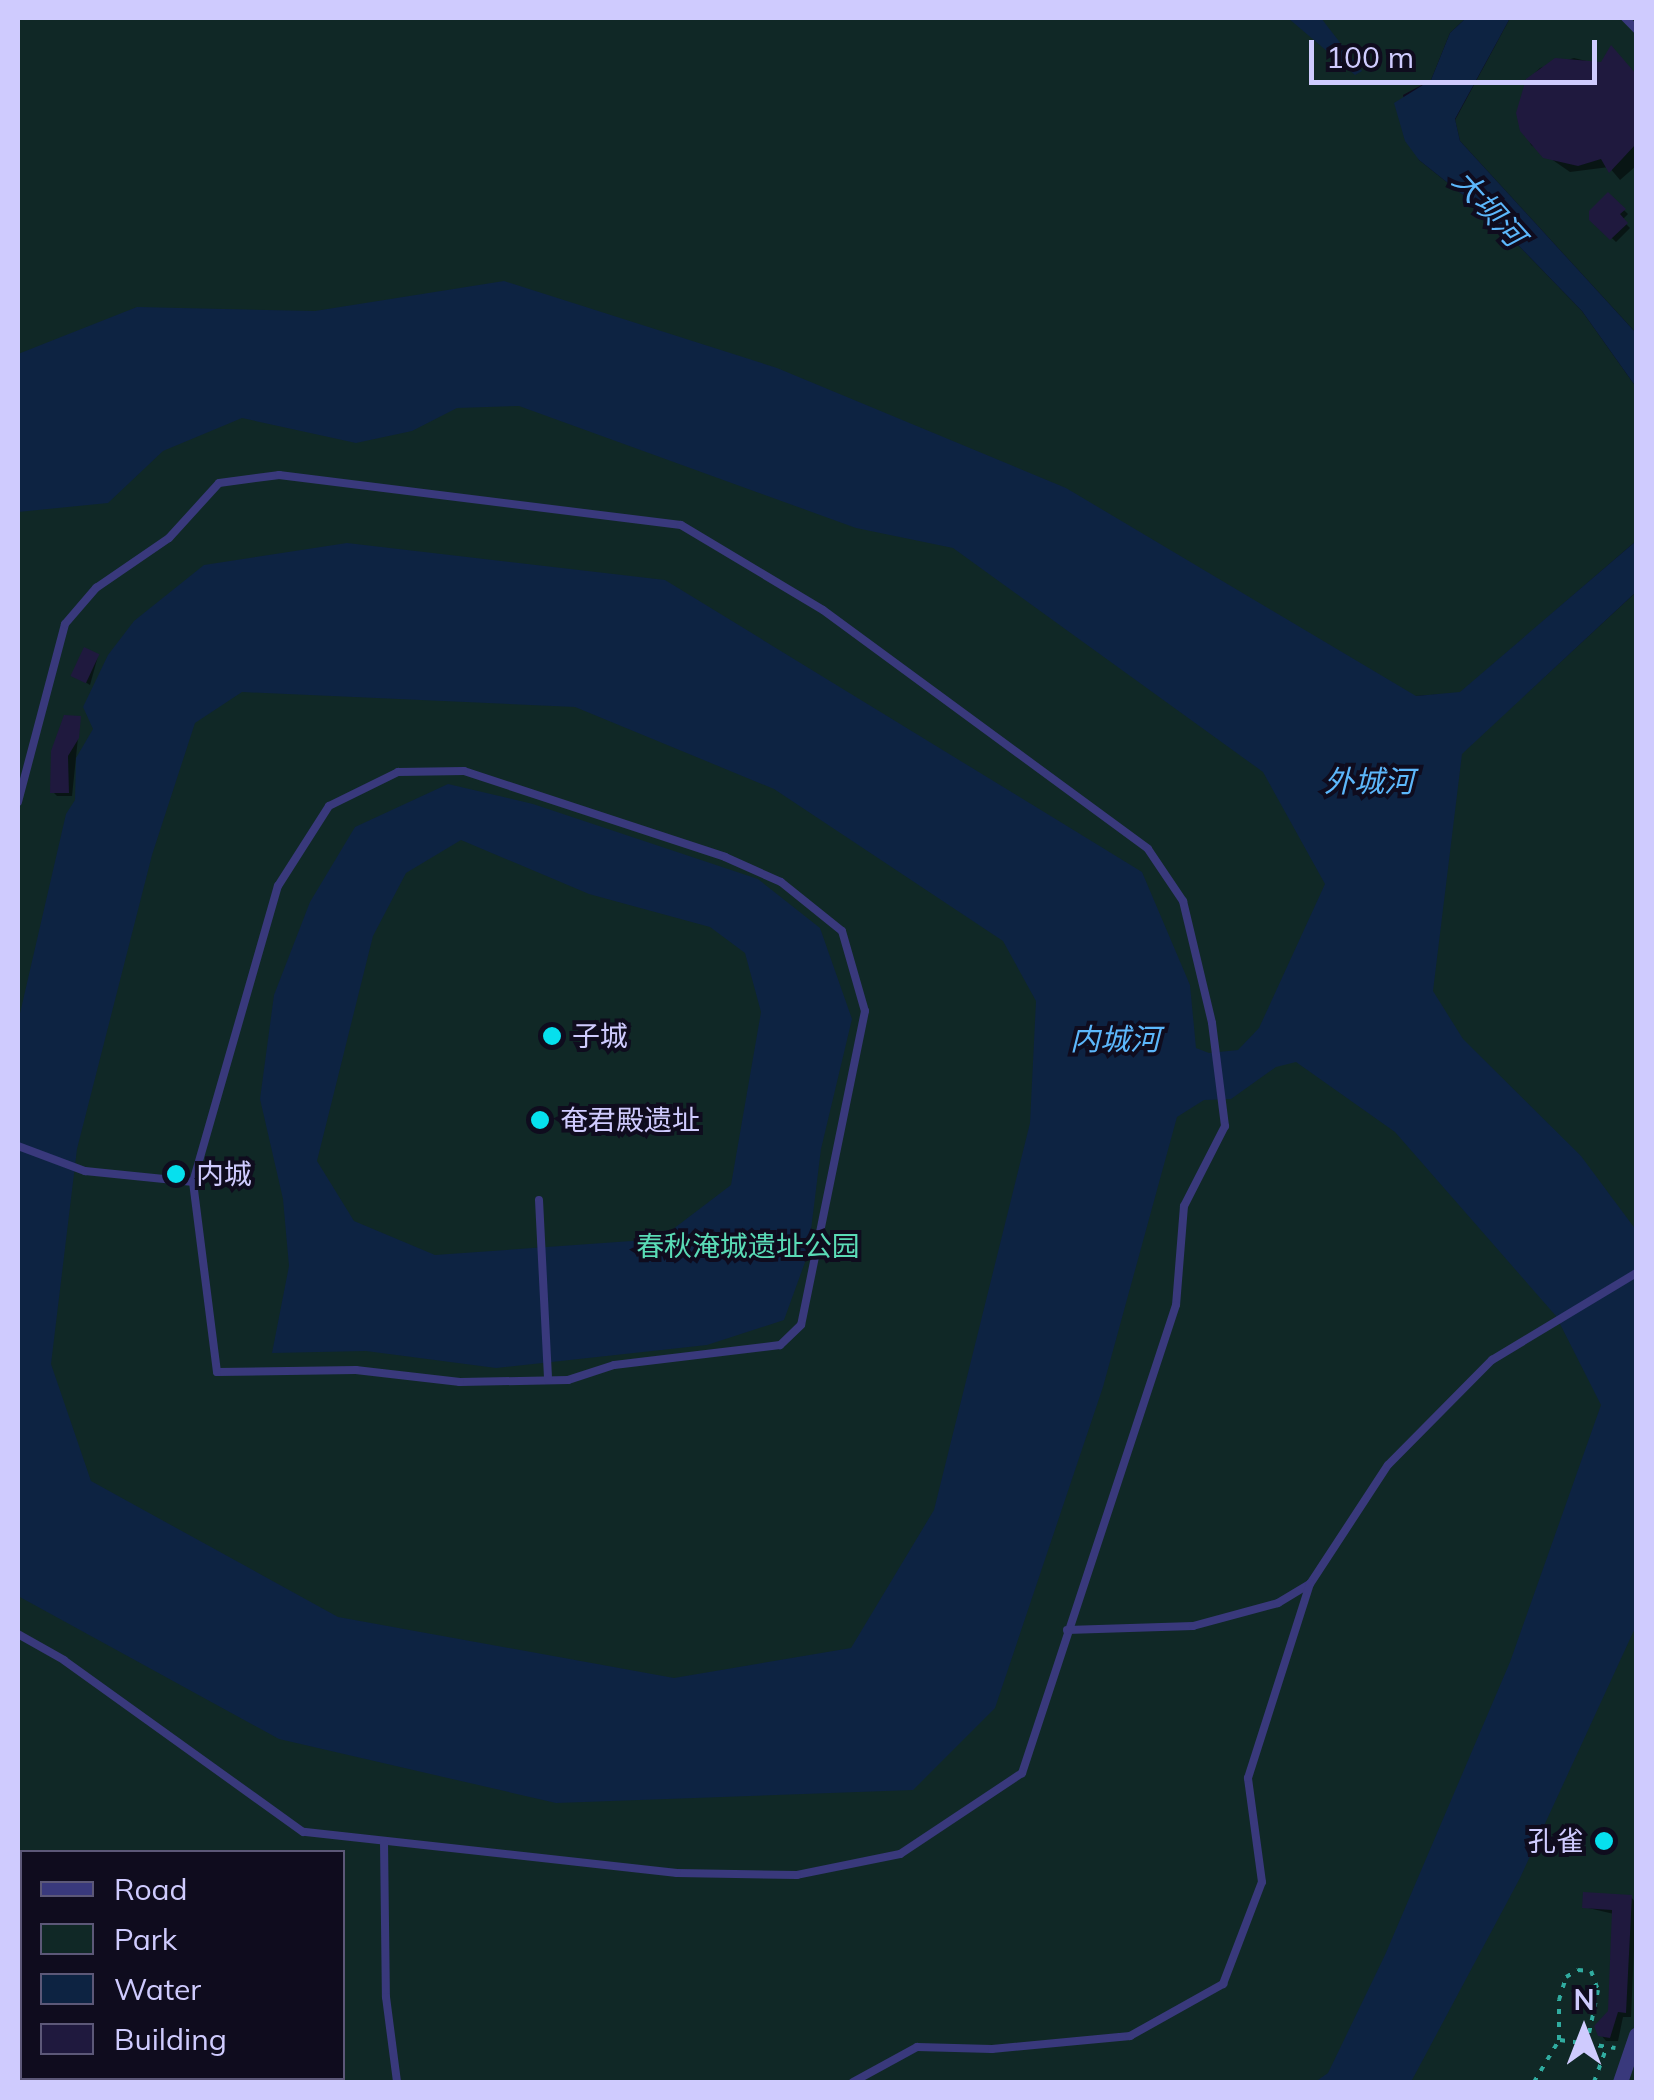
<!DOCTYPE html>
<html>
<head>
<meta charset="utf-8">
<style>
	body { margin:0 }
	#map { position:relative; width:1654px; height:2100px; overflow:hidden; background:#0f0c1e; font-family:Mulish,"Noto Sans SC",sans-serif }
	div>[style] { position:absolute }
	.green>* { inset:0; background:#102826 }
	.water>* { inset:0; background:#0d2342 }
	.shadow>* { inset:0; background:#0007 }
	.building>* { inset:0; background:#1f193e; transform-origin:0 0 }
	.path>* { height:4px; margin-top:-2px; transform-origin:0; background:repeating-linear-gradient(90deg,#30aca0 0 5px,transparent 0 13px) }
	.lane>* { height:8px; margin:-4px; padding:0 4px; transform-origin:4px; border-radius:4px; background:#39397c }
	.street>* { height:15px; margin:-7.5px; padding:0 7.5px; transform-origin:7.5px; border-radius:7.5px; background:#39397c }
	.dots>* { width:28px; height:28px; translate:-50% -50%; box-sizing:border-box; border:5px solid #0f0c1e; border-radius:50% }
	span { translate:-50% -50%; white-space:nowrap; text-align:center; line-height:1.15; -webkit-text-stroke:8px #0f0c1e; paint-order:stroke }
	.poi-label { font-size:28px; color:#cfcbfe }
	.left { translate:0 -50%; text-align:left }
	.right { translate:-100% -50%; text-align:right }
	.park-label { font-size:28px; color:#5adbb6 }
	.water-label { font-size:30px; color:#5cb7fb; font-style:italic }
	.frame { position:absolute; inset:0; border:20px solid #cfcbfe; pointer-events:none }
	.legend { position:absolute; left:20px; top:1850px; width:325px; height:230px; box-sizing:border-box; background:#0f0c1e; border:2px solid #5c5878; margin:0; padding:12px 18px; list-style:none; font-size:30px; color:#cfcbfe }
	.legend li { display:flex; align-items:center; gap:20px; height:50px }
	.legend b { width:50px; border:2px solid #5c5878 }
	.north { position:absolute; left:1534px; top:1980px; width:100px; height:100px; -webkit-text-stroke:8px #0f0c1e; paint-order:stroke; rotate:0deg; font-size:28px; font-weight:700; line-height:40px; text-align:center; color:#cfcbfe }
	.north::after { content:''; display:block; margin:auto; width:35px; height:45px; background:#cfcbfe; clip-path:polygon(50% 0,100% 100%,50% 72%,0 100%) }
	.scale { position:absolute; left:1309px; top:40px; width:288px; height:45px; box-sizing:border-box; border:5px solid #cfcbfe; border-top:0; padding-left:12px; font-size:30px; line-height:35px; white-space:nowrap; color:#cfcbfe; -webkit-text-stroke:8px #0f0c1e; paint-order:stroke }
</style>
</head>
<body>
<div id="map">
	<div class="green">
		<i style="clip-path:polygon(evenodd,18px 18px,1466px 18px,1450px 33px,1431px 80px,1403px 95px,1419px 160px,1492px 218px,1582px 311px,1636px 387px,1636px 541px,1460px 693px,1416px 696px,1462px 753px,1636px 592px,1636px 2082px,18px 2082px,18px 18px,22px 1852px,342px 1852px,342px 2078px,22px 2078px,22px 1852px)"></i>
		<i style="clip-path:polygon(1510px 18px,1636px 18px,1636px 333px,1460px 141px,1455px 120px)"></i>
	</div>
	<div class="water">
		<i style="clip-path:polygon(1288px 18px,1321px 18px,1362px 71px,1355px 75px)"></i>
		<i style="clip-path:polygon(1466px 18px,1510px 18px,1455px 119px,1460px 141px,1636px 333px,1636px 387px,1582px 311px,1492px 218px,1419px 160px,1405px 141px,1394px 103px,1431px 80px,1450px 33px)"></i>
		<i style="clip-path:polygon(evenodd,504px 281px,777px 368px,1066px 488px,1416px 696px,1460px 692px,1636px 541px,1636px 592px,1462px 754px,1433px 991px,1463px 1039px,1581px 1156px,1636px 1230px,1636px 1626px,1520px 1878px,1411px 2082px,1315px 2082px,1328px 2073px,1385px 1955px,1510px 1662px,1601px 1405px,1556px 1316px,1395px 1132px,1296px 1062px,1276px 1067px,1231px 1099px,1204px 1100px,1177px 1117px,1103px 1387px,995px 1708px,913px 1790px,556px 1803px,279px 1739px,18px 1596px,18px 1022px,66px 814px,75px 800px,76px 758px,93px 729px,83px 707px,108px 655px,134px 621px,204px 565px,347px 543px,665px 580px,1142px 872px,1190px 985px,1196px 1048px,1209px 1053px,1238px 1050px,1259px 1028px,1325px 884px,1263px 772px,953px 548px,856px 528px,519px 406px,457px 408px,412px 431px,356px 443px,242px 418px,163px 451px,108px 503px,18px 512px,18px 354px,137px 307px,315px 311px,504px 281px,242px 692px,575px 707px,774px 789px,1003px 941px,1036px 1001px,1030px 1123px,934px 1510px,851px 1648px,674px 1678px,338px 1617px,91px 1481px,51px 1364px,77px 1149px,152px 855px,195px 723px,242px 692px)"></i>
		<i style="clip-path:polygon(evenodd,448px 784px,533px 804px,758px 879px,820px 928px,852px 1019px,821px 1149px,808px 1254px,784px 1320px,707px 1345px,496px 1368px,366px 1351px,272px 1353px,289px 1266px,283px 1199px,260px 1099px,274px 995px,310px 902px,355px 827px,448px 784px,461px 840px,589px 894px,710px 927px,745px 953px,761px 1012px,731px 1185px,660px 1239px,435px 1255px,354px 1221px,317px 1161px,373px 936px,406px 873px,461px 840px)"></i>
	</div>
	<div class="shadow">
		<i style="clip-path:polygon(1620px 57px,1636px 79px,1636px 166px,1620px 180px,1609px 167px,1570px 172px,1531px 145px,1518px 113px,1528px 80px,1540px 68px,1574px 58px,1602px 65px)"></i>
		<i style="clip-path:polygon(1608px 195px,1628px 214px,1622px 220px,1630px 228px,1616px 242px,1592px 219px)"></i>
		<i style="clip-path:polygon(98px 656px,90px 685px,74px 675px)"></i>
		<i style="clip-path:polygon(80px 718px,72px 796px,57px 796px,53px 792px)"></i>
		<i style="clip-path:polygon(1631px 1897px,1636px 1903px,1631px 2017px,1623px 2017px,1618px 2041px,1606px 2041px,1601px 2035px,1610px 2013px,1614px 1914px,1584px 1907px)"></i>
	</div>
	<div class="building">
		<i style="clip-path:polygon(1611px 45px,1636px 74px,1636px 144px,1609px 173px,1601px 159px,1578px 166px,1543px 158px,1520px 131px,1516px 113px,1526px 79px,1555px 58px,1601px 62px)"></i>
		<i style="clip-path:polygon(1608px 192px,1626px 209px,1620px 214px,1628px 223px,1610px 240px,1589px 220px,1589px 211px)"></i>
		<i style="left:84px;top:647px;width:17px;height:32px;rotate:25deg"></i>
		<i style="clip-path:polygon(64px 715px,81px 716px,79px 738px,68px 756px,69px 793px,50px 793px,51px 751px)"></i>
		<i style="clip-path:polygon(1583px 1892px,1632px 1895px,1626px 2013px,1618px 2012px,1610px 2038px,1598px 2036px,1594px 2026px,1608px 2011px,1612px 1910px,1582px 1908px)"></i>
	</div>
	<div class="path">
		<i style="left:1560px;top:2040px;width:56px;rotate:8.3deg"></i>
		<i style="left:1534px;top:2082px;width:49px;rotate:-59.2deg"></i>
		<i style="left:1559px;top:2040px;width:40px;rotate:-90deg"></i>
		<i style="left:1559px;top:2000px;width:24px;rotate:-73deg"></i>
		<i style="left:1566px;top:1977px;width:14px;rotate:-30deg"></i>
		<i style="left:1578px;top:1970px;width:13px;rotate:4deg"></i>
		<i style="left:1591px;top:1971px;width:20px;rotate:70deg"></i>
		<i style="left:1598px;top:1990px;width:54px;rotate:101.7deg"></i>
		<i style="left:1594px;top:2082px;width:38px;rotate:-70deg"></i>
	</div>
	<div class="lane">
		<i style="left:1625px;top:18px;width:16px;rotate:45deg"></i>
		<i style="left:464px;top:771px;width:275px;rotate:18.2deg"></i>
		<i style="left:725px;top:857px;width:61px;rotate:24.1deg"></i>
		<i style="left:781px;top:882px;width:78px;rotate:38.8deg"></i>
		<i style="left:842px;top:931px;width:83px;rotate:74deg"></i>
		<i style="left:865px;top:1011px;width:320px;rotate:101.5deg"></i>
		<i style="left:801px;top:1325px;width:29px;rotate:136deg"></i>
		<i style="left:780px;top:1345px;width:167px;rotate:173.1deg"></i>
		<i style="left:614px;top:1365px;width:48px;rotate:161.9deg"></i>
		<i style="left:568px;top:1380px;width:108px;rotate:178.9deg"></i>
		<i style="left:460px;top:1382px;width:105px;rotate:-173.4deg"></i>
		<i style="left:356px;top:1370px;width:139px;rotate:179.2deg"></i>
		<i style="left:217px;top:1372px;width:192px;rotate:-97.2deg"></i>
		<i style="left:193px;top:1182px;width:308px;rotate:-74deg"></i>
		<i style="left:278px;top:886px;width:95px;rotate:-57.5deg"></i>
		<i style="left:329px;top:806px;width:77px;rotate:-26.2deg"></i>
		<i style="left:398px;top:772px;width:66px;rotate:-0.9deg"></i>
		<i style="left:18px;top:802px;width:184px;rotate:-75.2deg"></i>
		<i style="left:65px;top:624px;width:48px;rotate:-49.3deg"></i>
		<i style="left:96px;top:588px;width:88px;rotate:-34.4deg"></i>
		<i style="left:169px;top:538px;width:74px;rotate:-47.7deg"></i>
		<i style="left:219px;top:483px;width:61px;rotate:-7.6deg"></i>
		<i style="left:279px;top:475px;width:405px;rotate:7.1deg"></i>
		<i style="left:681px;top:525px;width:165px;rotate:30.9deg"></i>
		<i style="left:823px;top:610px;width:403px;rotate:36.3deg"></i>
		<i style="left:1148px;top:849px;width:63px;rotate:56.1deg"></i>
		<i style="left:1183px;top:901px;width:125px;rotate:76.6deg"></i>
		<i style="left:1212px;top:1023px;width:104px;rotate:82.8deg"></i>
		<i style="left:1225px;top:1126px;width:90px;rotate:117.1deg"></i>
		<i style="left:1184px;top:1206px;width:99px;rotate:94.6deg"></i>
		<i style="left:1176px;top:1305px;width:493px;rotate:108.2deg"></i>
		<i style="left:1022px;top:1773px;width:146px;rotate:146.4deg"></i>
		<i style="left:900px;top:1854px;width:105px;rotate:168.5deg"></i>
		<i style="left:797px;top:1875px;width:120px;rotate:-179deg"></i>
		<i style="left:677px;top:1873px;width:376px;rotate:-173.7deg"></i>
		<i style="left:303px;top:1832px;width:294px;rotate:-144.3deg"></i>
		<i style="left:64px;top:1660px;width:53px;rotate:-150.5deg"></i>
		<i style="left:18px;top:1146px;width:72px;rotate:20.5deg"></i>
		<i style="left:85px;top:1171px;width:109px;rotate:5.8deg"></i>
		<i style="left:539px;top:1200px;width:180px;rotate:87.1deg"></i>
		<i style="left:1067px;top:1630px;width:126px;rotate:-1.8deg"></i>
		<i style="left:1193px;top:1626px;width:88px;rotate:-15.1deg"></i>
		<i style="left:1278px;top:1603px;width:37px;rotate:-31deg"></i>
		<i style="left:1310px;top:1584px;width:142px;rotate:-56.8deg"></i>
		<i style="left:1388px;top:1465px;width:148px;rotate:-45.3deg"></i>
		<i style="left:1492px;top:1360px;width:168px;rotate:-31.1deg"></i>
		<i style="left:384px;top:1841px;width:156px;rotate:89.3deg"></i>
		<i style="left:386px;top:1997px;width:86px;rotate:82.6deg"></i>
		<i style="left:853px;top:2082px;width:73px;rotate:-28.7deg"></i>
		<i style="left:917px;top:2047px;width:75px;rotate:1.5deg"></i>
		<i style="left:992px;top:2049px;width:139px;rotate:-5.4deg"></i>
		<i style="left:1130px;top:2036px;width:107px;rotate:-29.2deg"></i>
		<i style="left:1223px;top:1984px;width:109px;rotate:-69.1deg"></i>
		<i style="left:1262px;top:1882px;width:105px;rotate:-97.7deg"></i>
		<i style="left:1248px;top:1778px;width:204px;rotate:-72.3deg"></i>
	</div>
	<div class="street">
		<i style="left:1620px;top:2082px;width:50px;rotate:-71.2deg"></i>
	</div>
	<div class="dots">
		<i style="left:552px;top:1036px;background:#06e0ee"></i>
		<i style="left:540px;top:1120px;background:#06e0ee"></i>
		<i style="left:176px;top:1174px;background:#06e0ee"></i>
		<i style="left:1604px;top:1841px;background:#06e0ee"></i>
	</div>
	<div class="poi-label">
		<span class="left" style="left:572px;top:1036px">子城</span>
		<span class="left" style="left:560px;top:1120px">奄君殿遗址</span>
		<span class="left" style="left:196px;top:1174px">内城</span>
		<span class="right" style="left:1584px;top:1841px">孔雀</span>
	</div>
	<div class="park-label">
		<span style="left:748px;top:1246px">春秋淹城遗址公园</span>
	</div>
	<div class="water-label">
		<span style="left:1489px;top:208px;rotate:48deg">大坝河</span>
		<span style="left:1369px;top:781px">外城河</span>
		<span style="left:1115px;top:1039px">内城河</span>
	</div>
	<div class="frame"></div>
	<ul class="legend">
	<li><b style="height:12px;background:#39397c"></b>Road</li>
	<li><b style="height:28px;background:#102826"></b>Park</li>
	<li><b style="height:28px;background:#0d2342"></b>Water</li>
	<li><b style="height:28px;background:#1f193e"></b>Building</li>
	</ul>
	<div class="north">N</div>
	<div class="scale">100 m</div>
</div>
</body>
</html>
